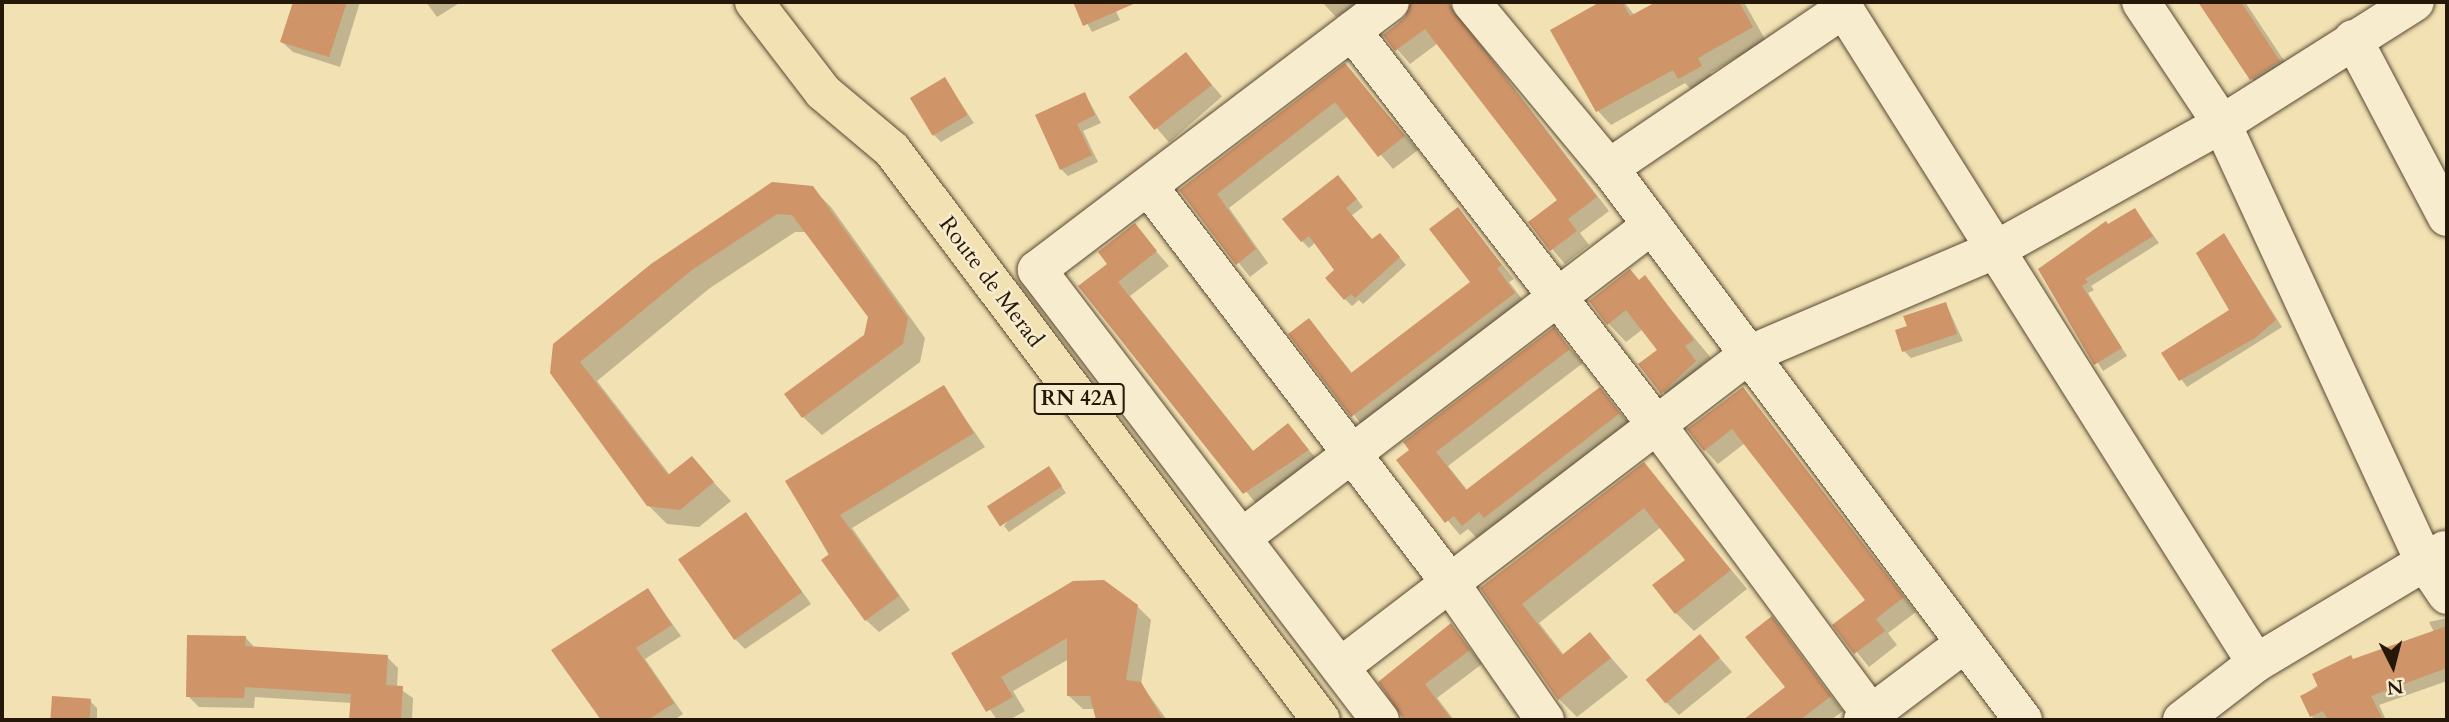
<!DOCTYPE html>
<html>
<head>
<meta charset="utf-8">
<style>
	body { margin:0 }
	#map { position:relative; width:2449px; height:722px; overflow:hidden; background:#f2e1b3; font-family:Cardo,serif }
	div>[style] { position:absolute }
	.shadow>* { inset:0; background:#0003; transform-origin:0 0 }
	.building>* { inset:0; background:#d09469; transform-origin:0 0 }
	.roads { filter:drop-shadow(0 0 2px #594a33) drop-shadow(0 0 2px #594a33) }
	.minor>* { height:38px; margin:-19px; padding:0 19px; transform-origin:19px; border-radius:19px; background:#f7ecce }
	.major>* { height:38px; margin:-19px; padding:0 19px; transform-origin:19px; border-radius:19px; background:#f2e1b3 }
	span { translate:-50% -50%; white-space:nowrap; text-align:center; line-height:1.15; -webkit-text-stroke:5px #f7ecce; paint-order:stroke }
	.shield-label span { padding:2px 5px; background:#f7ecce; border:2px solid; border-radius:5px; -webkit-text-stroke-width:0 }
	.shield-label { font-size:21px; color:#261808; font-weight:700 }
	.street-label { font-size:23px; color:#261808 }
	.frame { position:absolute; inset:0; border:4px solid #261808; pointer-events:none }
	.north { position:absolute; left:2358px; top:631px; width:70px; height:70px; -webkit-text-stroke:5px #f7ecce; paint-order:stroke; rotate:174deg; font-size:19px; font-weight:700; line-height:28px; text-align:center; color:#261808 }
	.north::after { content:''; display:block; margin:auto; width:24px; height:32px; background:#261808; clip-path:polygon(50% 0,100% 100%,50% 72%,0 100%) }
</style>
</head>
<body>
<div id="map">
	<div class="shadow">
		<i style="clip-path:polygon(294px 2px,360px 2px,340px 67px,293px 52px,282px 42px)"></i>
		<i style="clip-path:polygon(426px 2px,461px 2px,437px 17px)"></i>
		<i style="clip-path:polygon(1075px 2px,1112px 2px,1120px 20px,1092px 32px)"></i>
		<i style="clip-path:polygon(1322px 2px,1362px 2px,1336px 17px)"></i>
		<i style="clip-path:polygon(1421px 2px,1448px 2px,1609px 211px,1580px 233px,1589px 245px,1565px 264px,1530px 223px,1559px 201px,1438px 43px,1410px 64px,1385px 35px)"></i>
		<i style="clip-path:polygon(1604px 2px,1624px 2px,1635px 16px,1659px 2px,1744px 2px,1766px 41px,1710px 73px,1714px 80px,1693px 91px,1685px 83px,1611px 125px,1598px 111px,1552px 31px)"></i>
		<i style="clip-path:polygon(2200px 2px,2245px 2px,2297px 80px,2270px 97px,2252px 79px)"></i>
		<i style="left:1186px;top:55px;width:55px;height:70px;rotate:49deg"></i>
		<i style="clip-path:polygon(1345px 66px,1418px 150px,1393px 169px,1348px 116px,1229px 208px,1268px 263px,1250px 277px,1181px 190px)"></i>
		<i style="clip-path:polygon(944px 79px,974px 123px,941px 142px,934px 135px)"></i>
		<i style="clip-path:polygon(1085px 94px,1101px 123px,1083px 131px,1098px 162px,1068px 176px,1061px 169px)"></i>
		<i style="clip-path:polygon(1345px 184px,1363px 207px,1351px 216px,1373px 241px,1387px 242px,1406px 265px,1363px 304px,1359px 300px,1352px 306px,1345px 299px,1337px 270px,1316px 242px,1309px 248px,1302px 241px)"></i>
		<i style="clip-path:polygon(812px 188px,831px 207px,925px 338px,920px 362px,822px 435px,803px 417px,865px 336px,870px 316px,807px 232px,795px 232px,710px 288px,597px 381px,670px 475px,691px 458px,731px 501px,699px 527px,667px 524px,648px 505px,555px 345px)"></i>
		<i style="clip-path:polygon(1457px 210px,1514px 279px,1509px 282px,1528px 307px,1366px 430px,1290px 334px,1309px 320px,1353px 374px,1473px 283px)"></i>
		<i style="clip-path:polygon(2135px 210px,2159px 243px,2091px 286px,2094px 290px,2088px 293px,2127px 356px,2103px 371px,2040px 270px)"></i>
		<i style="clip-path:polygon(1134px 226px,1169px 266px,1130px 296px,1254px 452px,1288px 426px,1321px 464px,1258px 506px,1080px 286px,1109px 264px)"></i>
		<i style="clip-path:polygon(2224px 235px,2282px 327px,2187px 387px,2163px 354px,2231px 311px)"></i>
		<i style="clip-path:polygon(1645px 278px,1711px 358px,1702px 365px,1712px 380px,1680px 411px,1640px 365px,1659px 350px,1643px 329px,1626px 342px,1608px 323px)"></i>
		<i style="clip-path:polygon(1946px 304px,1963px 341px,1911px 358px,1904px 351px)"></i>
		<i style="clip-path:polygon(1554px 330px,1583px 363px,1448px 466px,1468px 491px,1600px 389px,1633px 428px,1499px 531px,1493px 525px,1477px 538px,1468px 529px,1460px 535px,1398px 461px)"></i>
		<i style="clip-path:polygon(943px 387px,985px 447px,852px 528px,910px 610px,879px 632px,866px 620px,787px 482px)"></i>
		<i style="clip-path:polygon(1743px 389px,1916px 612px,1888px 633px,1897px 645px,1869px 667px,1835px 625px,1867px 600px,1745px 443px,1718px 464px,1705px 450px)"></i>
		<i style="clip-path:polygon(1644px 464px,1747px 589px,1694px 631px,1676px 613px,1687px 560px,1661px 527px,1539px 623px,1564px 655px,1590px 634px,1628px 677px,1577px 717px,1559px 699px,1482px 588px)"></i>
		<i style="clip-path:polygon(1049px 468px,1066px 493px,1009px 532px,1004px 526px)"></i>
		<i style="clip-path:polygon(746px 514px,811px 604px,745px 649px,734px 638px)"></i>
		<i style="clip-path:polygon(648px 590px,681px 636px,645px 659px,683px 714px,674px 720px,603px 720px,553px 650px)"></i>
		<i style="clip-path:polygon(1137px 606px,1151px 620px,1141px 684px,1167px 720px,1098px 720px,1095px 709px,1083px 709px,1069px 696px,1069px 659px,1013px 691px,1025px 711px,1009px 720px,997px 720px,953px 654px)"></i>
		<i style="clip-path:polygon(2447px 618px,2447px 681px,2379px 705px,2386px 720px,2314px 720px,2302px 696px,2354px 661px,2434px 632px,2429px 622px)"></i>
		<i style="clip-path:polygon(1771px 619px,1843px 711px,1831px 720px,1746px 720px,1788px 687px)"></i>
		<i style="clip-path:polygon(1451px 625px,1482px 664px,1437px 698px,1454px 720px,1409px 720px,1381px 682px)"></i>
		<i style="clip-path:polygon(1700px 636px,1732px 672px,1679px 715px,1665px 701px)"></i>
		<i style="clip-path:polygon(245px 637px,256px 649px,387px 657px,398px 668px,397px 687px,413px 698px,412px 720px,351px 720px,352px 703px,255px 697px,254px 708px,199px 707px,188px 696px)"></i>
		<i style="clip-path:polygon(54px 698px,90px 701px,97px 708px,97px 720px,53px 720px)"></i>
	</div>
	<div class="building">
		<i style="clip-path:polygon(293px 2px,347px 2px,329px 57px,280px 42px)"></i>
		<i style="clip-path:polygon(1073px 2px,1138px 2px,1083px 26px)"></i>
		<i style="clip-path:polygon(1411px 2px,1447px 2px,1597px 197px,1568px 219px,1577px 231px,1550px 251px,1528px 222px,1557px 200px,1425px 29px,1395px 51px,1383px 35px,1404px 19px)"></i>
		<i style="clip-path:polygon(1600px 2px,1622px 2px,1630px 16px,1656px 2px,1739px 2px,1753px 27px,1698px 58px,1702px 66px,1678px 79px,1673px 70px,1596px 112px,1550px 30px)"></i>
		<i style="clip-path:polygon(2198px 2px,2241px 2px,2280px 61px,2250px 80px)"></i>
		<i style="left:1186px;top:52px;width:42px;height:73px;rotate:52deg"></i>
		<i style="clip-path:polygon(1345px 63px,1405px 136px,1378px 157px,1335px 102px,1217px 194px,1256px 249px,1236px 265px,1179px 190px)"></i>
		<i style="left:945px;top:77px;width:44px;height:41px;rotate:59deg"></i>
		<i style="clip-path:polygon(1085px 92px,1095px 115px,1077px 124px,1092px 155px,1060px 170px,1035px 115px)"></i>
		<i style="clip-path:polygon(1338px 175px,1357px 199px,1346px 208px,1372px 239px,1380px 233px,1400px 257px,1355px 298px,1351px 294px,1344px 300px,1325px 278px,1334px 270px,1309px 236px,1301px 242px,1282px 219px)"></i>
		<i style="clip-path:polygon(772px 182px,813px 186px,908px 318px,903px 344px,802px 418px,784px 394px,864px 335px,868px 317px,792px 215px,777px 214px,692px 270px,580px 362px,668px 475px,692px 456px,714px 482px,680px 510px,647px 506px,550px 373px,553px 344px,651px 264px)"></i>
		<i style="clip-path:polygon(1458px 207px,1502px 265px,1497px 268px,1515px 293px,1351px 417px,1288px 334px,1309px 318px,1351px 373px,1470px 282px,1429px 229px)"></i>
		<i style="clip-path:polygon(2135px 208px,2153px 236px,2085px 279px,2088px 282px,2082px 286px,2122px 348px,2094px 365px,2038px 269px,2106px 221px,2108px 224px)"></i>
		<i style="clip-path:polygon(1135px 223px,1157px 251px,1118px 282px,1253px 451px,1288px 423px,1309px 450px,1243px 494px,1078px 286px,1107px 264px,1098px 252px)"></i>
		<i style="clip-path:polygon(2224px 233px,2276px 320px,2255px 338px,2179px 381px,2161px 353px,2229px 310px,2196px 253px)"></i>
		<i style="clip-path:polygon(1630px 269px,1639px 280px,1645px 275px,1694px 340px,1685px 346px,1696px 361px,1661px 394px,1638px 364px,1657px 350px,1626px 310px,1607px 325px,1589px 301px)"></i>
		<i style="clip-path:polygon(1946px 302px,1957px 334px,1902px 352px,1895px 330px,1907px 326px,1903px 316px)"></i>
		<i style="clip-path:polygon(1554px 327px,1570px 349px,1436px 452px,1466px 490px,1600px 387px,1620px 413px,1484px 518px,1479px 512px,1462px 526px,1454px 516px,1445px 523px,1396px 460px,1409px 450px,1403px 442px)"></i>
		<i style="clip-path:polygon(944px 385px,974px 433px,840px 515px,899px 596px,865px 621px,821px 560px,829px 554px,785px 481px)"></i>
		<i style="clip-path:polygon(1743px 387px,1904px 597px,1876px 619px,1885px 631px,1854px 654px,1832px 625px,1865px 600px,1732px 429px,1704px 451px,1687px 429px)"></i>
		<i style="clip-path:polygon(1644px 462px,1731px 570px,1675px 614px,1652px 585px,1685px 560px,1644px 508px,1522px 604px,1562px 655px,1590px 632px,1611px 658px,1558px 700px,1480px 588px)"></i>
		<i style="left:1049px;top:466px;width:24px;height:74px;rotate:57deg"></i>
		<i style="left:746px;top:512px;width:98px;height:83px;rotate:55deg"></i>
		<i style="clip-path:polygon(1104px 580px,1138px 605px,1126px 680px,1141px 682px,1163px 720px,1096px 720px,1090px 696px,1067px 696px,1067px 638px,1001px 677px,1013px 697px,986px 712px,951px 653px,1073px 581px)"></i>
		<i style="clip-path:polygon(648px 588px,672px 625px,636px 648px,674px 703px,648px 720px,601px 720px,551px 650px)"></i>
		<i style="clip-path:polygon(1772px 616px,1831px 696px,1800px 720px,1743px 720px,1785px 687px,1745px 637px)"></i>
		<i style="clip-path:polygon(1451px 623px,1470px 650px,1425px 684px,1452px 720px,1404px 720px,1378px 682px)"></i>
		<i style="clip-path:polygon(2447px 626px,2447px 668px,2371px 696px,2383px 720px,2328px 720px,2323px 711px,2310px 717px,2300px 696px,2318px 687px,2312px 674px,2351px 655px,2353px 659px)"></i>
		<i style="left:1700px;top:634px;width:31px;height:71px;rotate:50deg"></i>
		<i style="clip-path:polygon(187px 635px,246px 636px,245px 646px,388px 655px,386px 685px,403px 686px,401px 720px,349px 720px,351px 694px,245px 687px,244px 698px,186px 697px)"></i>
		<i style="left:52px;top:696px;width:39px;height:24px;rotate:4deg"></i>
	</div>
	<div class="roads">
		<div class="minor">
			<i style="left:1471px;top:2px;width:216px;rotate:50.3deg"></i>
			<i style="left:1609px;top:168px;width:690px;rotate:53.13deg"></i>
			<i style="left:2141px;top:2px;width:146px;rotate:56.4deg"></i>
			<i style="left:2222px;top:124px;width:481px;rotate:65.2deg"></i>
			<i style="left:2424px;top:561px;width:41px;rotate:55.9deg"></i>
			<i style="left:1352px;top:31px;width:498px;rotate:52.3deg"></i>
			<i style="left:1657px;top:425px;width:360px;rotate:53.5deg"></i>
			<i style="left:2353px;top:39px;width:201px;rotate:62.2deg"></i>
			<i style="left:1609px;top:168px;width:284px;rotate:-34.1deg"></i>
			<i style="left:1844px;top:9px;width:773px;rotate:57.79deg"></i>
			<i style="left:1148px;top:186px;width:499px;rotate:52.7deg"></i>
			<i style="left:1450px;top:583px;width:167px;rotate:55.3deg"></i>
			<i style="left:1244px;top:536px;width:513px;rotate:-37.32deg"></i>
			<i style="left:1340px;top:667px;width:514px;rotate:-37.41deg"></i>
			<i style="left:1748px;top:355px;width:273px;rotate:-23.1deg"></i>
			<i style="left:1999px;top:248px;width:255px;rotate:-29.1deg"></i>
			<i style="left:2222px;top:124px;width:228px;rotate:-32.3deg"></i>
			<i style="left:1380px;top:720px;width:566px;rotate:-127.32deg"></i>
			<i style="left:1037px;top:270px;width:443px;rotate:-37.2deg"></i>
			<i style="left:1863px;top:720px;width:128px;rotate:-37deg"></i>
			<i style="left:2182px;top:720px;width:93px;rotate:-37.6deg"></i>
			<i style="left:2256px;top:663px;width:220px;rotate:-30.9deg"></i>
		</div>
		<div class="major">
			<i style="left:754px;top:2px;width:113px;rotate:52.5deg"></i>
			<i style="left:823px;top:92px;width:90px;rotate:40deg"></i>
			<i style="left:892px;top:150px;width:713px;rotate:53.03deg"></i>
		</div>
	</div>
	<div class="shield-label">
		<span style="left:1079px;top:399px">RN 42A</span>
	</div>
	<div class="street-label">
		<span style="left:991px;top:282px;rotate:53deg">Route de Merad</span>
	</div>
	<div class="frame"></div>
	<div class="north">N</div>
</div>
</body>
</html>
